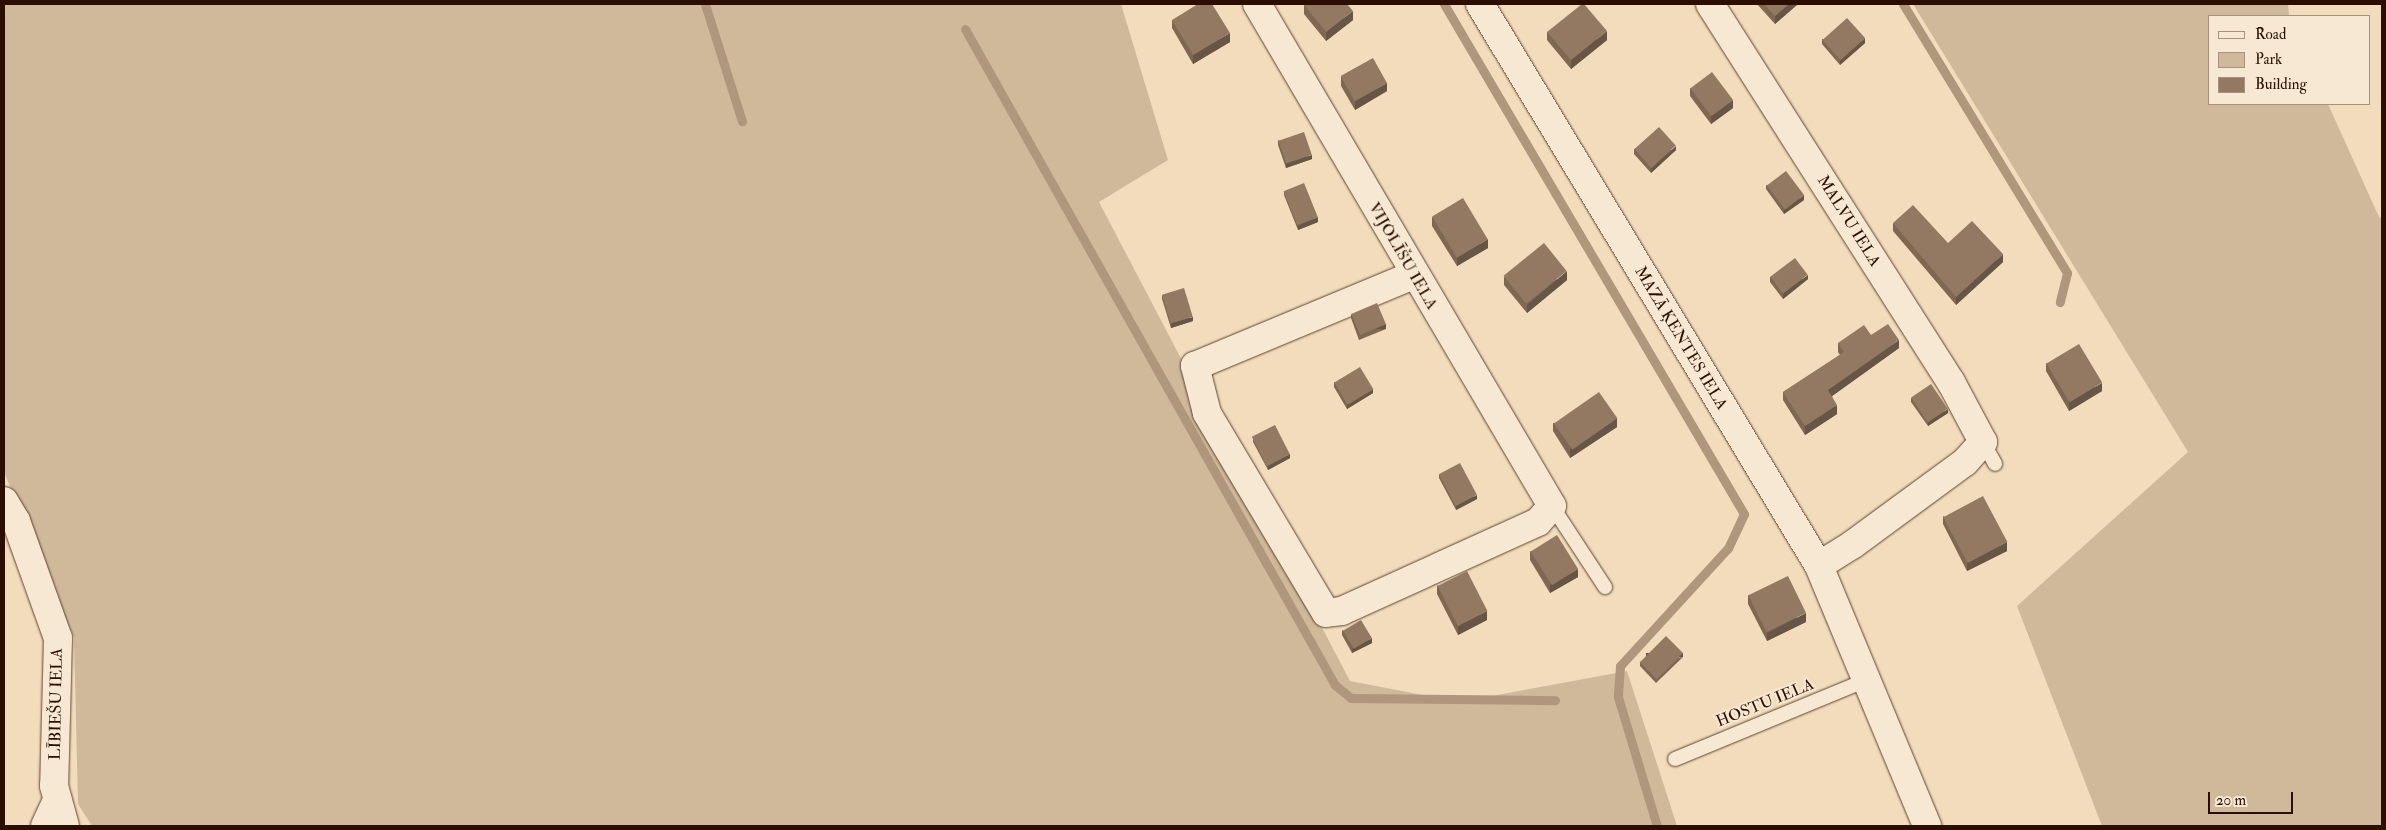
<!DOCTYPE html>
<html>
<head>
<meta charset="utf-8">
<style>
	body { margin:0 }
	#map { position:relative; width:2386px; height:830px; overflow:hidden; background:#f2dcbb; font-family:"IM FELL Double Pica",serif }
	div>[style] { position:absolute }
	.green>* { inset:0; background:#d0b99b }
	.stream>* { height:9px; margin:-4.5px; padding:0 4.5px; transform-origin:4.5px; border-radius:4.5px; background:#af967c }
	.roads { filter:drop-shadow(0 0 1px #5e4230) drop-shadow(0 0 1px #5e4230) }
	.service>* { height:14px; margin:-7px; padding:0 7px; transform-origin:7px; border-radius:7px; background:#f7e8d3 }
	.minor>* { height:28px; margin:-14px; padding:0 14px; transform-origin:14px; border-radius:14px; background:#f7e8d3 }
	.tertiary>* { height:28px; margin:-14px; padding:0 14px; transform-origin:14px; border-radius:14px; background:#f7e8d3 }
	.wall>* { inset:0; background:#7e6854 }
	.shaded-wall>* { inset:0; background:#675545; transform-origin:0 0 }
	.building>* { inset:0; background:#937962; transform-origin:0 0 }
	span { translate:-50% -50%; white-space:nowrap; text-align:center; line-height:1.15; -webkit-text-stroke:4px #f7e8d3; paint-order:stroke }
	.street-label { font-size:16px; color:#2c0e01 }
	.frame { position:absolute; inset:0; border:5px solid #2c0e01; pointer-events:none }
	.legend { position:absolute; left:2208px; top:15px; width:162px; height:90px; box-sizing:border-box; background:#f7e8d3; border:1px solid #a6917f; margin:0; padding:6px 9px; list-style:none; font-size:15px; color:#2c0e01 }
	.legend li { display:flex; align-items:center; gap:10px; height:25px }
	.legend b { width:25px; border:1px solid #a6917f }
	.scale { position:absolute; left:2208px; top:792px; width:85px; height:22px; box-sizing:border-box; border:2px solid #2c0e01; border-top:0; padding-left:6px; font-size:15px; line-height:18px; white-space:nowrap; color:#2c0e01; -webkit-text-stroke:4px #f7e8d3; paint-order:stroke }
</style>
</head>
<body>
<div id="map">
	<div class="green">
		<i style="clip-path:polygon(4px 4px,1121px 4px,1168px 160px,1099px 202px,1350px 681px,1459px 702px,1627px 671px,1677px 826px,92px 826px,78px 804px,74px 638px,4px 472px)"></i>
		<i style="clip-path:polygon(1913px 4px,2288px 4px,2289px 16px,2210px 16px,2210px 104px,2328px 104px,2379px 217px,2382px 218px,2382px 826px,2102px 826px,2017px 606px,2188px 452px)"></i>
	</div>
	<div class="stream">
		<i style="left:705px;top:4px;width:123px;rotate:72.5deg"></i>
		<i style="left:1444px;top:4px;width:592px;rotate:59.53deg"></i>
		<i style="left:1744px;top:514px;width:38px;rotate:115deg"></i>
		<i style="left:1728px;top:548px;width:160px;rotate:132.5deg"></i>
		<i style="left:1620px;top:666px;width:31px;rotate:94deg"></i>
		<i style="left:1618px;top:697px;width:135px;rotate:73.2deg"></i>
		<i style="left:1903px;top:4px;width:315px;rotate:58.6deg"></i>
		<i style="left:2067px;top:273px;width:30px;rotate:104deg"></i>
		<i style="left:965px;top:29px;width:753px;rotate:60.58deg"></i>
		<i style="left:1335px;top:685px;width:21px;rotate:39deg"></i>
		<i style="left:1351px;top:698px;width:204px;rotate:0.6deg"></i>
	</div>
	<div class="roads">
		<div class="service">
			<i style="left:1983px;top:442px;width:25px;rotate:61deg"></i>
			<i style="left:1552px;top:506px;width:97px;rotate:56.8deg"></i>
			<i style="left:1675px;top:759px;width:208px;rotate:-22.4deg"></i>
		</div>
		<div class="minor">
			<i style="left:1257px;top:4px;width:582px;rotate:59.56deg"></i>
			<i style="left:1552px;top:506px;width:21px;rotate:131deg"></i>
			<i style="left:1538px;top:522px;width:215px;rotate:155.6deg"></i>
			<i style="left:1342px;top:611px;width:16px;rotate:173deg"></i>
			<i style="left:1326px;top:613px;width:233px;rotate:-120.8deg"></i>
			<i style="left:1207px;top:413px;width:49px;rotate:-104.3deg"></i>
			<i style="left:1195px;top:366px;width:237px;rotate:-22.6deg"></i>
			<i style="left:1710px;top:4px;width:448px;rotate:57.5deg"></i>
			<i style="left:1951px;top:382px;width:68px;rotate:61.9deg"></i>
			<i style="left:1983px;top:442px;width:27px;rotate:132deg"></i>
			<i style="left:1965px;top:462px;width:140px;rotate:143.7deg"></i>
			<i style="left:1852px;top:545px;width:39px;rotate:148deg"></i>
			<i style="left:45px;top:826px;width:29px;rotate:-65deg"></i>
		</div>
		<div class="tertiary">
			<i style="left:1480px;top:4px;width:656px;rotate:58.9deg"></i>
			<i style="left:1819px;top:566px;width:282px;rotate:67.4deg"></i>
			<i style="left:4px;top:501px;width:23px;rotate:59deg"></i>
			<i style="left:16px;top:521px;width:124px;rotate:70.3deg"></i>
			<i style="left:58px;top:638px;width:148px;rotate:91.5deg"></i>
			<i style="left:54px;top:786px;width:41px;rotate:74.6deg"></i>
		</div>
	</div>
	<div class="wall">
		<i style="clip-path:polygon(1757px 4px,1798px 4px,1775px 24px)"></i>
		<i style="clip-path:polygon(1304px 5px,1353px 20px,1326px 41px,1304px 14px)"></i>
		<i style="clip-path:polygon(1172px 20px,1230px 42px,1193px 64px,1172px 28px)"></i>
		<i style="clip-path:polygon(1547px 32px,1607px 40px,1571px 69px,1547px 40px)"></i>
		<i style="clip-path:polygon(1822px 39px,1865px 43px,1840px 65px,1822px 44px)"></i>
		<i style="clip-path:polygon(1341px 77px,1387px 91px,1355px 110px,1341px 86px)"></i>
		<i style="clip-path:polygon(1690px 88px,1733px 108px,1711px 124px,1690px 96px)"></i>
		<i style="clip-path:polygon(1278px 140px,1312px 159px,1286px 168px,1278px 145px)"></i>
		<i style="clip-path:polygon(1634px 149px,1676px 150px,1651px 173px,1634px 154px)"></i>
		<i style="clip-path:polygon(1766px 185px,1804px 200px,1784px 214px,1766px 189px)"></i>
		<i style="clip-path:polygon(1284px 191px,1318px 222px,1298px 230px,1284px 195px)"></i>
		<i style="clip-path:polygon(1432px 217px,1488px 248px,1457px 266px,1432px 226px)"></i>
		<i style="clip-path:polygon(1893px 223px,1948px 243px,2003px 262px,1956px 305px,1893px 231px)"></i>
		<i style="clip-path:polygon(1504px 277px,1567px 280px,1527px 313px,1504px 285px)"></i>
		<i style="clip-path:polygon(1770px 277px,1808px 279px,1783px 299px,1770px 282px)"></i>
		<i style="clip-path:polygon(1162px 295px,1193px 321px,1171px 328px,1162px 299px)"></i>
		<i style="clip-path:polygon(1351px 314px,1386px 329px,1359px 340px,1351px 318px)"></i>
		<i style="clip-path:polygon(1871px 335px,1899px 348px,1832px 396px,1837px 414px,1805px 435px,1783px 400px,1783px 392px,1840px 355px,1838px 352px,1838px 343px)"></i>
		<i style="clip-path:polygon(2046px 363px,2102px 391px,2069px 411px,2046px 371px)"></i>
		<i style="clip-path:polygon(1334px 382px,1373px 393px,1347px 409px,1334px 387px)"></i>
		<i style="clip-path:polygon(1911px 398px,1948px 413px,1928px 426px,1911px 402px)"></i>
		<i style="clip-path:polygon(1553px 423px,1617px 427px,1570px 458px,1553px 431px)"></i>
		<i style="clip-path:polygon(1253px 438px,1290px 458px,1268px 470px,1253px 442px)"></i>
		<i style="clip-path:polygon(1439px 474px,1477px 499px,1456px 510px,1439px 478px)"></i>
		<i style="clip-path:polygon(1943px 516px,2007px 551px,1967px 571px,1943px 524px)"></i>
		<i style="clip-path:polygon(1530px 551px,1578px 577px,1550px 593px,1530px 560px)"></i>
		<i style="clip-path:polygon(1437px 585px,1487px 620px,1458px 635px,1437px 594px)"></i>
		<i style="clip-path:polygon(1748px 595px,1806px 622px,1767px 641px,1748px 604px)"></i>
		<i style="clip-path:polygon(1342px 630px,1372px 643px,1352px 653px,1342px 635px)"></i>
		<i style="clip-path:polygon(1683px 657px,1656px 683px,1640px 666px,1640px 662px)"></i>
	</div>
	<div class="shaded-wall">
		<i style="clip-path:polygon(1789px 4px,1798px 4px,1775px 24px,1775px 16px)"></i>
		<i style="clip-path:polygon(1353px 11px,1353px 20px,1326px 41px,1326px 32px)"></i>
		<i style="clip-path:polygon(1607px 31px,1607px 40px,1571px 69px,1571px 60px)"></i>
		<i style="clip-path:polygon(1230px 33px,1230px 42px,1193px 64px,1193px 55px)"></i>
		<i style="clip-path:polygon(1865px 38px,1865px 43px,1840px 65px,1840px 60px)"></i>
		<i style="clip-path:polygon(1387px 83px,1387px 91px,1355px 110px,1355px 101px)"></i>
		<i style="clip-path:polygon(1733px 100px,1733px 108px,1711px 124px,1711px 115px)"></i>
		<i style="clip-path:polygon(1676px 146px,1676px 150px,1651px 173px,1651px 169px)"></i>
		<i style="clip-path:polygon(1312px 155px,1312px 159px,1286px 168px,1286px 163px)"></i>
		<i style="clip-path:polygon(1804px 195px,1804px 200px,1784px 214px,1784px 210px)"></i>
		<i style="clip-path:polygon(1318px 217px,1318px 222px,1298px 230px,1298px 225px)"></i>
		<i style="clip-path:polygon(1488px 239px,1488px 248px,1457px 266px,1457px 258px)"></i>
		<i style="clip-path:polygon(2003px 254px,2003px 262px,1956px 305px,1956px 297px)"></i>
		<i style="clip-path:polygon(1567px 271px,1567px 280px,1527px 313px,1527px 305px)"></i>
		<i style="clip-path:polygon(1808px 275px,1808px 279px,1783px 299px,1783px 294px)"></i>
		<i style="clip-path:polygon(1193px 317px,1193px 321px,1171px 328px,1171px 323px)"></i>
		<i style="left:1386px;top:324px;width:5px;height:29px;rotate:90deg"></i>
		<i style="clip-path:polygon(1899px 340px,1899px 348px,1828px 399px,1828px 390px)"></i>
		<i style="clip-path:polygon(2102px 383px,2102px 391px,2069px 411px,2069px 402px)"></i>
		<i style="clip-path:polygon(1373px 389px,1373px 393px,1347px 409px,1347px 404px)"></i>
		<i style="clip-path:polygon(1837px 405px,1837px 414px,1805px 435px,1805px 426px)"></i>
		<i style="clip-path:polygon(1948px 409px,1948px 413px,1928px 426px,1928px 422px)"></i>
		<i style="clip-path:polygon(1617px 418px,1617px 427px,1570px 458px,1570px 449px)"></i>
		<i style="clip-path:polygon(1290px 454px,1290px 458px,1268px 470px,1268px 466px)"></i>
		<i style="clip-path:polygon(1477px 495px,1477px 499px,1456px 510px,1456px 506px)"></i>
		<i style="clip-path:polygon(2007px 542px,2007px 551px,1967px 571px,1967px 562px)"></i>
		<i style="clip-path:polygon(1578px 569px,1578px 577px,1550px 593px,1550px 585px)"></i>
		<i style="clip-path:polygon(1487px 611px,1487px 620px,1458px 635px,1458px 626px)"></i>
		<i style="clip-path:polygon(1806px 613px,1806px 622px,1767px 641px,1767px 633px)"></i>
		<i style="clip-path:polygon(1372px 638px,1372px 643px,1352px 653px,1352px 649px)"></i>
		<i style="left:1683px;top:653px;width:4px;height:37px;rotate:90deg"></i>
	</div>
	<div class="building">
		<i style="clip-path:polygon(1198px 4px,1212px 4px,1230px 33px,1193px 55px,1172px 20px)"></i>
		<i style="clip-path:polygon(1306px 4px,1347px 4px,1353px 11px,1326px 32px,1304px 5px)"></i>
		<i style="clip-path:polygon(1582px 4px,1584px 4px,1607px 31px,1571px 60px,1547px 32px)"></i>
		<i style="clip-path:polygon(1764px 4px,1789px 4px,1775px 16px)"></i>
		<i style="left:1847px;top:18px;width:27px;height:33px;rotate:48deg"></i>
		<i style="left:1373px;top:58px;width:29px;height:37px;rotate:61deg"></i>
		<i style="left:1712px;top:72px;width:35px;height:27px;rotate:53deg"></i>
		<i style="left:1659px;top:127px;width:25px;height:33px;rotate:48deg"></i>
		<i style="left:1304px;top:132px;width:24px;height:27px;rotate:71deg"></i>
		<i style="left:1786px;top:171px;width:30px;height:24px;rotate:53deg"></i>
		<i style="left:1304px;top:183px;width:37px;height:22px;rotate:68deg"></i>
		<i style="left:1463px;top:198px;width:48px;height:36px;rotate:59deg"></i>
		<i style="clip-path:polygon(1913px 205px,1948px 243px,1972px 221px,2003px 254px,1956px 297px,1893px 223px)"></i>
		<i style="left:1544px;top:243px;width:36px;height:52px;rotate:51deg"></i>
		<i style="left:1795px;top:258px;width:21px;height:31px;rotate:53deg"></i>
		<i style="left:1184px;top:288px;width:30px;height:23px;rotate:73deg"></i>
		<i style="left:1377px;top:303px;width:23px;height:28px;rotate:67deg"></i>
		<i style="clip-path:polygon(1888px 324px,1899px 340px,1828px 390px,1837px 405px,1805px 426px,1783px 392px,1844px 352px,1838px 343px,1864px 325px,1871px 335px)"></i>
		<i style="left:2079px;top:344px;width:45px;height:38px;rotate:59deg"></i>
		<i style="left:1360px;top:367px;width:26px;height:30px;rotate:59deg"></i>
		<i style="left:1931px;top:384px;width:30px;height:24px;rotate:56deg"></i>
		<i style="left:1599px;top:392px;width:32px;height:55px;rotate:55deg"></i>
		<i style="left:1275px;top:425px;width:33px;height:26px;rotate:63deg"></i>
		<i style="left:1460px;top:463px;width:36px;height:24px;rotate:62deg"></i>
		<i style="left:1983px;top:496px;width:52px;height:45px;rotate:62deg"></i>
		<i style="left:1557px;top:535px;width:40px;height:31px;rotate:58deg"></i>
		<i style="left:1467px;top:571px;width:45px;height:33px;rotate:63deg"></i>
		<i style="left:1788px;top:576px;width:41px;height:44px;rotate:64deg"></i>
		<i style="left:1361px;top:620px;width:21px;height:21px;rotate:59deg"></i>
		<i style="left:1666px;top:636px;width:24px;height:37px;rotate:45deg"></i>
	</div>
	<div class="street-label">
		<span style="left:1849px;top:221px;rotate:58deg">MALVU IELA</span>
		<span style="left:1403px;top:256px;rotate:60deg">VIJOLĪŠU IELA</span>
		<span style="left:1681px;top:338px;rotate:59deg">MAZĀ ĶENTES IELA</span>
		<span style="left:1765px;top:703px;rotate:-22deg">HOSTU IELA</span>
		<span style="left:56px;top:704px;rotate:-89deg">LĪBIEŠU IELA</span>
	</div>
	<div class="frame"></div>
	<ul class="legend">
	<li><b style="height:6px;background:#f7e8d3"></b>Road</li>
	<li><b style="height:14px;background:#d0b99b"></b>Park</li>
	<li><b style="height:14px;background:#937962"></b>Building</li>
	</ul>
	<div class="scale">20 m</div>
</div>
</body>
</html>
